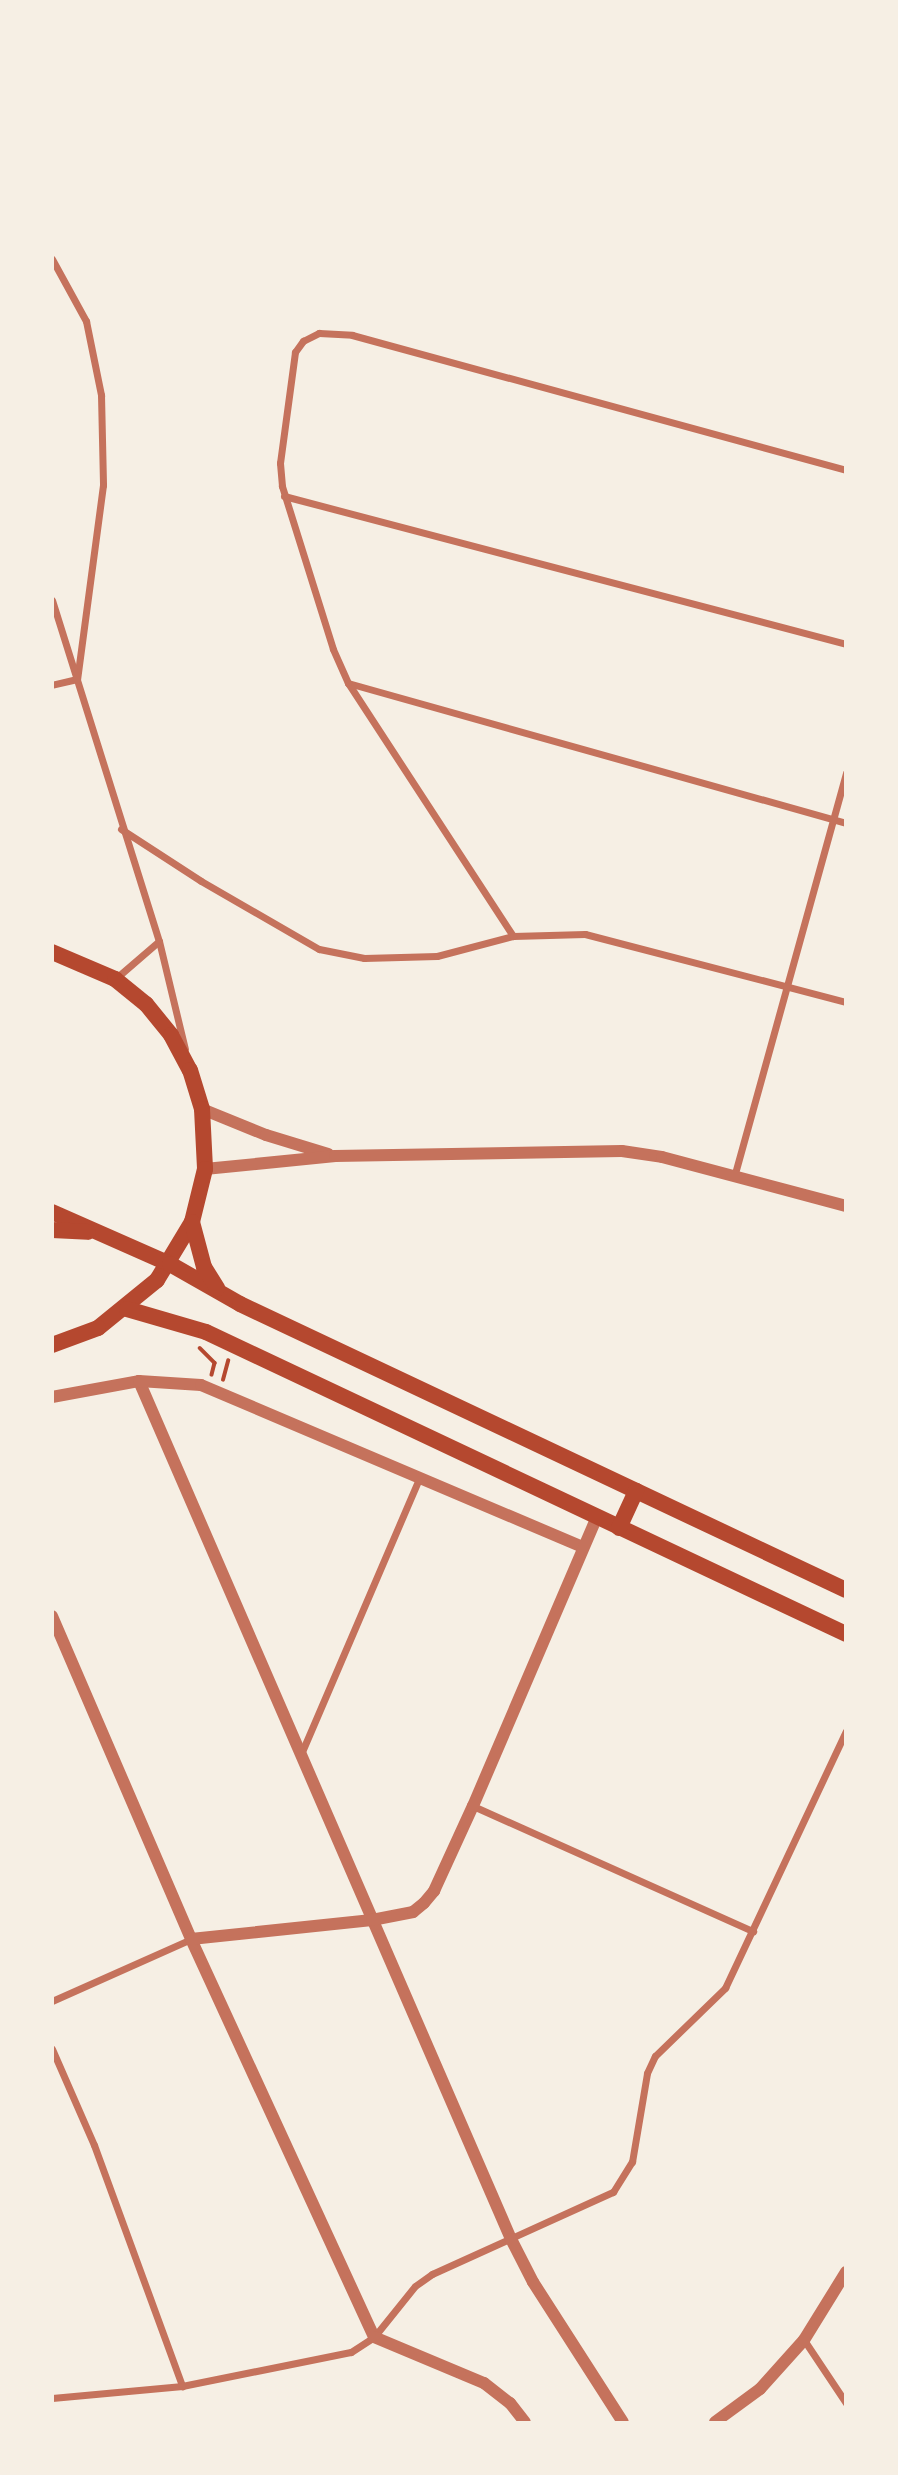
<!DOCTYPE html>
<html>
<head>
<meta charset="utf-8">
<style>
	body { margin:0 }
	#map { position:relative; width:898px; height:2475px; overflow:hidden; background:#f6efe4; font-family:"Open Sans",sans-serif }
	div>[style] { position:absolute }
	.path>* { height:3.5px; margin:-1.75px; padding:0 1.75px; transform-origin:1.75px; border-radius:1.75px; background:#b5482f }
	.minor>* { height:7px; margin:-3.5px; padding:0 3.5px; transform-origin:3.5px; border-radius:3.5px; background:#c5725c }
	.tertiary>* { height:12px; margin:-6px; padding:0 6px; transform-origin:6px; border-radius:6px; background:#c5725c }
	.primary>* { height:16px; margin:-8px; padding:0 8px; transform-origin:8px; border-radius:8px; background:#b5482f }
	span { translate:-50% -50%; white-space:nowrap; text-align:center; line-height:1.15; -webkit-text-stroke:5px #f6efe4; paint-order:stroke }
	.frame { position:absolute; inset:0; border:54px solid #f6efe4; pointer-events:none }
</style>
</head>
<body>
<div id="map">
	<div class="path">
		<i style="left:200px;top:1348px;width:21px;rotate:45deg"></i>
		<i style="left:215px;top:1363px;width:12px;rotate:104deg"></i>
		<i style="left:223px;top:1380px;width:20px;rotate:-75deg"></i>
	</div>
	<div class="minor">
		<i style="left:52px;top:259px;width:71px;rotate:61.3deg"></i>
		<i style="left:86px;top:321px;width:76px;rotate:78.5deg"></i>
		<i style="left:101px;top:395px;width:90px;rotate:88.7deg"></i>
		<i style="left:103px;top:485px;width:196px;rotate:97.6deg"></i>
		<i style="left:77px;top:679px;width:26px;rotate:167deg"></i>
		<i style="left:284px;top:496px;width:581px;rotate:14.75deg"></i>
		<i style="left:52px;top:600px;width:357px;rotate:72.6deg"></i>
		<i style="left:159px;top:941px;width:111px;rotate:76.5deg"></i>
		<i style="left:348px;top:683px;width:517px;rotate:15.7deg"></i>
		<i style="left:121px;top:829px;width:95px;rotate:33deg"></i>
		<i style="left:201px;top:881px;width:136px;rotate:30deg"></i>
		<i style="left:319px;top:949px;width:46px;rotate:11.3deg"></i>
		<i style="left:364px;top:958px;width:73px;rotate:-1.6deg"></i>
		<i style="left:437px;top:956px;width:79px;rotate:-14.7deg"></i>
		<i style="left:513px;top:936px;width:72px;rotate:-1.6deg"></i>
		<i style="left:585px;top:934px;width:270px;rotate:14.6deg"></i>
		<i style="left:513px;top:936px;width:302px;rotate:-123.1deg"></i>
		<i style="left:348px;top:683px;width:37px;rotate:-114deg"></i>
		<i style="left:333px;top:649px;width:171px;rotate:-107.4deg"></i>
		<i style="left:282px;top:486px;width:23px;rotate:-95deg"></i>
		<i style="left:280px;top:463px;width:112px;rotate:-82.3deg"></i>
		<i style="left:295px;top:352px;width:14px;rotate:-54deg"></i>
		<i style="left:303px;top:341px;width:18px;rotate:-27deg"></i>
		<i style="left:319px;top:333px;width:33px;rotate:3deg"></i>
		<i style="left:352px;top:335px;width:512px;rotate:15.28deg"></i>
		<i style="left:115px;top:979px;width:58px;rotate:-40.8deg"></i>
		<i style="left:734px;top:1177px;width:420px;rotate:-74.5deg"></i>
		<i style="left:301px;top:1754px;width:301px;rotate:-66.8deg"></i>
		<i style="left:473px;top:1806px;width:307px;rotate:24.1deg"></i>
		<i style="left:52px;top:2001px;width:152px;rotate:-24deg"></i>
		<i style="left:52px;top:2049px;width:105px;rotate:66.4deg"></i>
		<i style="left:94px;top:2145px;width:257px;rotate:69.9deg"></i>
		<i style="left:804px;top:2340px;width:76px;rotate:56.3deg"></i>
		<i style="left:52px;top:2398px;width:131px;rotate:-5.3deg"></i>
		<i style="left:182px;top:2386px;width:172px;rotate:-11.4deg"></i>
		<i style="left:351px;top:2352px;width:27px;rotate:-33deg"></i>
		<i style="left:374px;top:2337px;width:65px;rotate:-51.2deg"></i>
		<i style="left:415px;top:2286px;width:21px;rotate:-35deg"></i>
		<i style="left:432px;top:2274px;width:199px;rotate:-24.4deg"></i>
		<i style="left:613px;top:2192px;width:36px;rotate:-58deg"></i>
		<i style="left:632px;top:2162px;width:90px;rotate:-80.4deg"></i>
		<i style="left:647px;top:2073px;width:19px;rotate:-65deg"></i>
		<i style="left:655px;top:2056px;width:98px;rotate:-44.2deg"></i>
		<i style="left:725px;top:1988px;width:284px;rotate:-64.8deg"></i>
	</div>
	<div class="tertiary">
		<i style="left:202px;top:1109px;width:69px;rotate:22.1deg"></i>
		<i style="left:266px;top:1135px;width:65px;rotate:17deg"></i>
		<i style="left:205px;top:1169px;width:131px;rotate:-5.7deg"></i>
		<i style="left:335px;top:1156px;width:287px;rotate:-1deg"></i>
		<i style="left:622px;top:1151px;width:40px;rotate:8.5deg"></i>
		<i style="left:662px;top:1157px;width:190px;rotate:14.9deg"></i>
		<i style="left:139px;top:1381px;width:935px;rotate:66.56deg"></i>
		<i style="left:511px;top:2239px;width:48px;rotate:62.9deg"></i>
		<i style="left:533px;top:2282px;width:166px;rotate:57.3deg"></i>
		<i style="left:52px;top:1397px;width:88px;rotate:-10.4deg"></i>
		<i style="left:139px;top:1381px;width:62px;rotate:3.7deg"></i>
		<i style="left:201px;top:1385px;width:414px;rotate:23deg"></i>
		<i style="left:52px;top:1616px;width:352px;rotate:66.7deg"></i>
		<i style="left:191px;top:1939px;width:438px;rotate:65.3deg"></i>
		<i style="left:374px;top:2337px;width:119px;rotate:22.7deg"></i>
		<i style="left:484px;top:2383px;width:33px;rotate:38deg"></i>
		<i style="left:510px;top:2403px;width:24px;rotate:52deg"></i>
		<i style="left:191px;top:1939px;width:182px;rotate:-6deg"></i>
		<i style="left:372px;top:1920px;width:42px;rotate:-11deg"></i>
		<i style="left:413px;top:1912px;width:14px;rotate:-39deg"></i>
		<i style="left:424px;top:1903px;width:16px;rotate:-50deg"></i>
		<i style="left:434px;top:1891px;width:94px;rotate:-65.4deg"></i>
		<i style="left:473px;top:1806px;width:315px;rotate:-66.8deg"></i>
		<i style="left:715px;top:2422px;width:56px;rotate:-36.3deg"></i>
		<i style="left:760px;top:2389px;width:66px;rotate:-48.1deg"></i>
		<i style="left:804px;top:2340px;width:80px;rotate:-58.3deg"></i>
	</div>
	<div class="primary">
		<i style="left:52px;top:952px;width:69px;rotate:23.2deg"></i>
		<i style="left:115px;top:979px;width:40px;rotate:39deg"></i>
		<i style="left:146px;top:1004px;width:40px;rotate:51deg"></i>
		<i style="left:171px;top:1035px;width:40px;rotate:62deg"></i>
		<i style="left:190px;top:1070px;width:41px;rotate:72.9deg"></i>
		<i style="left:202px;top:1109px;width:60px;rotate:87.1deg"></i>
		<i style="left:205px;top:1169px;width:55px;rotate:103.8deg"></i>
		<i style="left:192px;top:1222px;width:68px;rotate:121.1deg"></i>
		<i style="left:157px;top:1280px;width:76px;rotate:140.9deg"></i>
		<i style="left:98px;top:1328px;width:49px;rotate:159.7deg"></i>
		<i style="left:52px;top:1212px;width:129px;rotate:23.8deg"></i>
		<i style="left:170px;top:1264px;width:81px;rotate:29.7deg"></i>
		<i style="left:240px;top:1304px;width:670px;rotate:25.26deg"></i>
		<i style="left:192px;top:1222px;width:47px;rotate:75.1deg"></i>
		<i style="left:204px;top:1267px;width:25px;rotate:58deg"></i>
		<i style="left:52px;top:1230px;width:36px;rotate:3deg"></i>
		<i style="left:127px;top:1309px;width:82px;rotate:16.2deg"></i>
		<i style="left:206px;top:1332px;width:708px;rotate:25.26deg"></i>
		<i style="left:619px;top:1528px;width:41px;rotate:-65.3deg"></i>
	</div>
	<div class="frame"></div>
</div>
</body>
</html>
